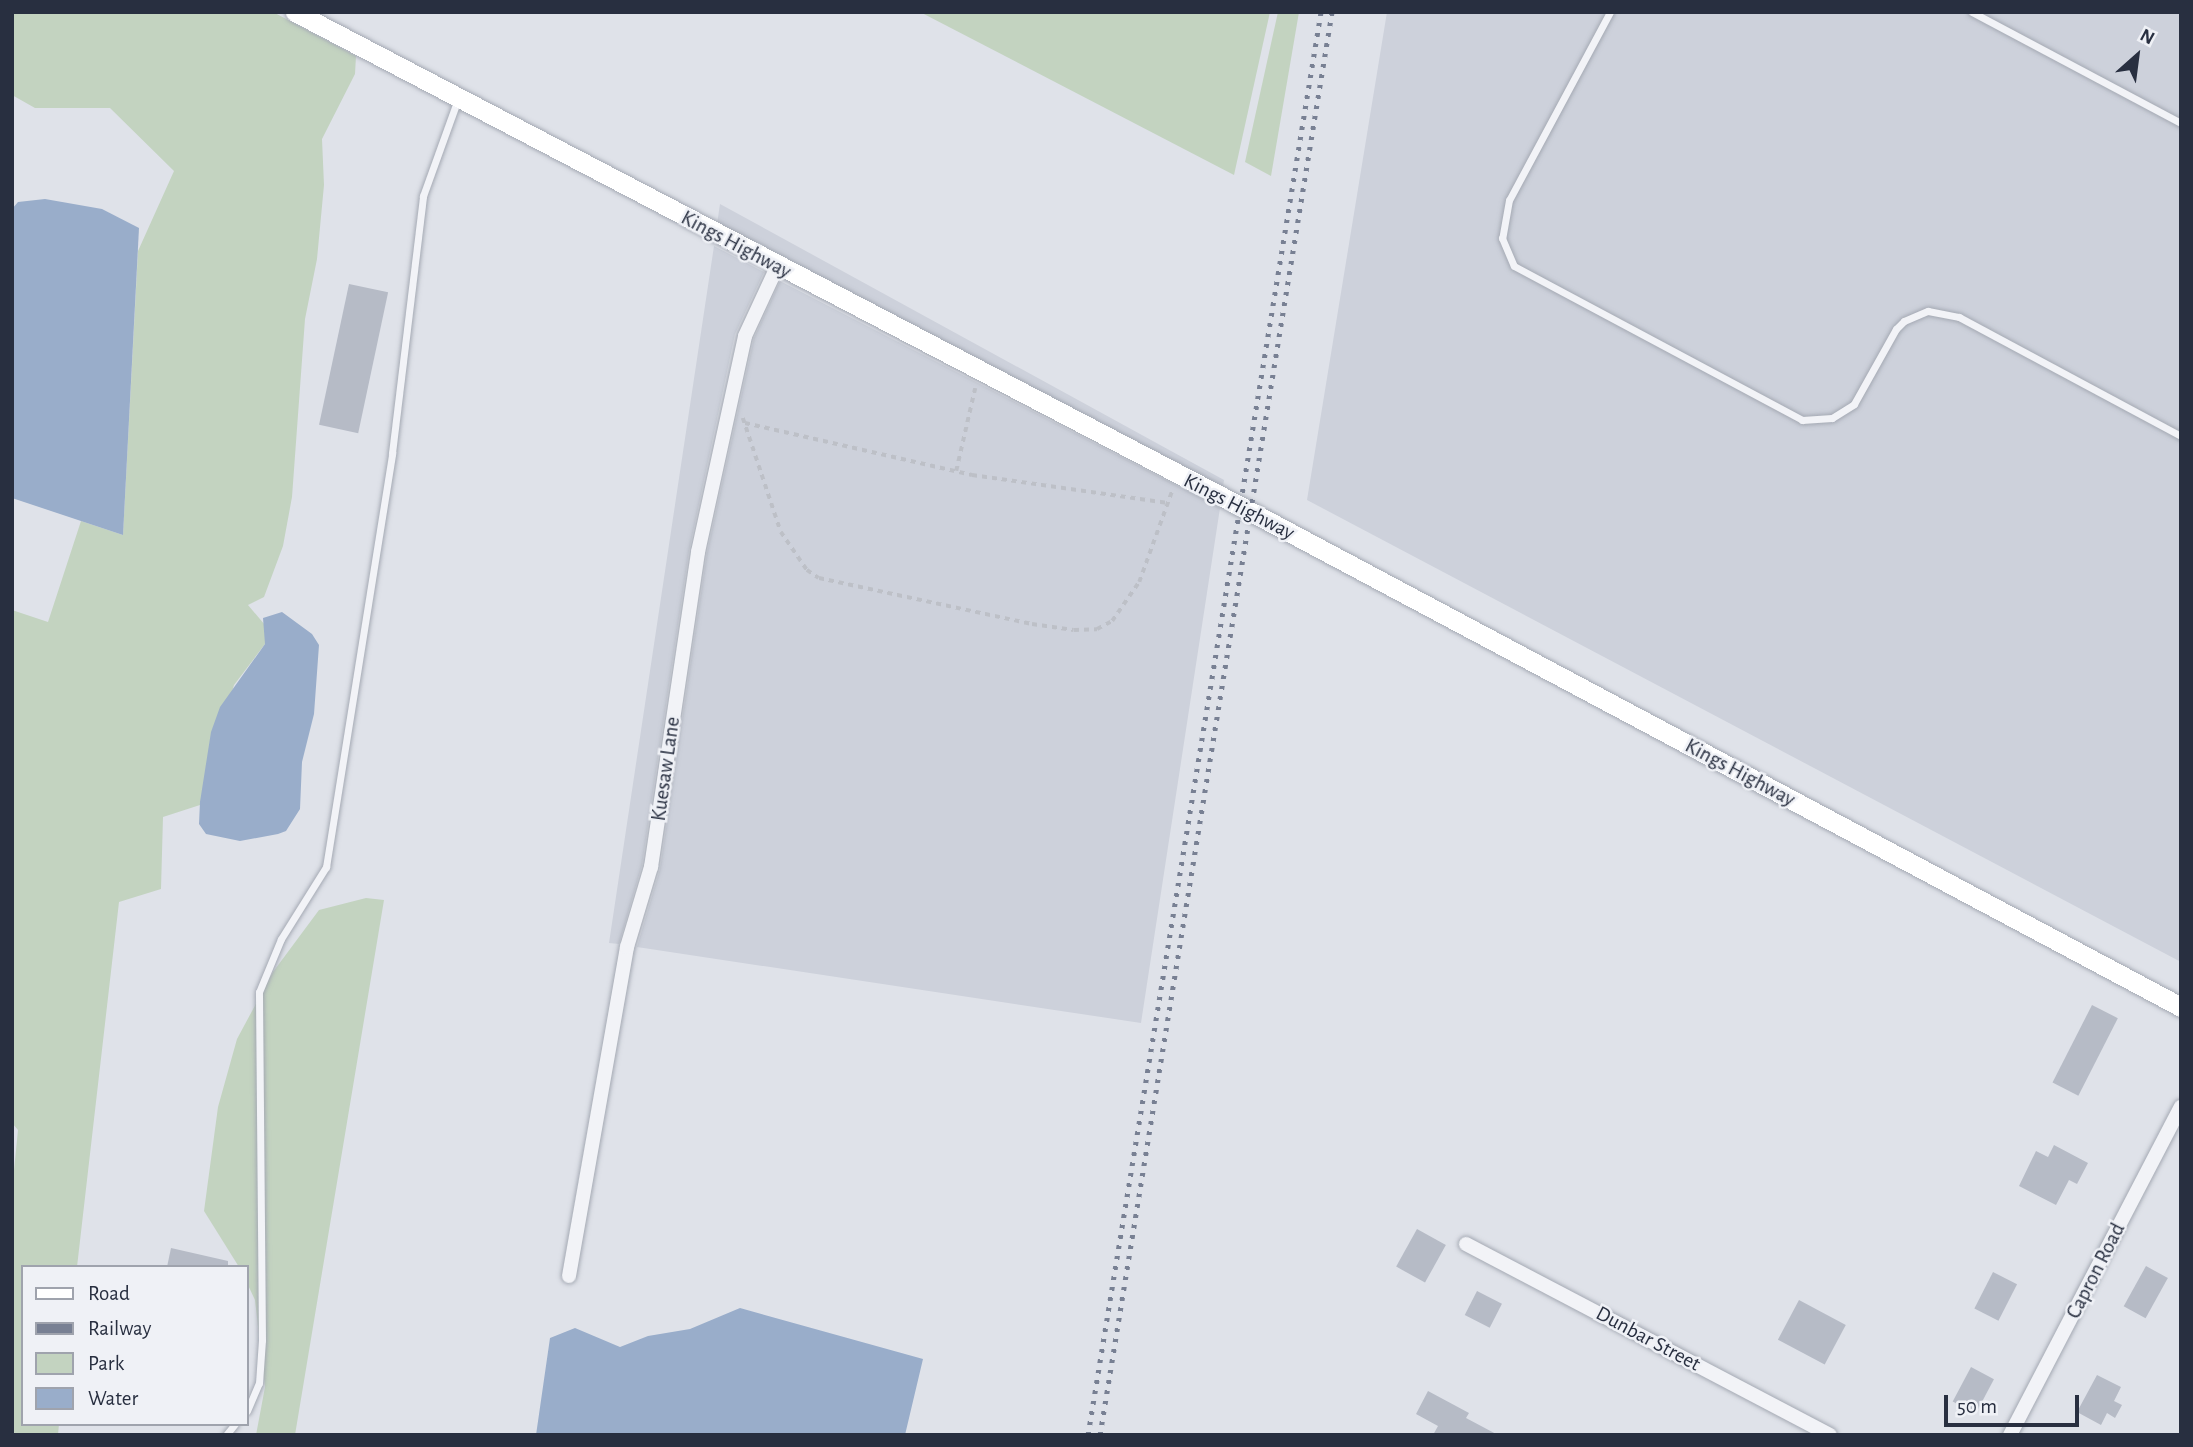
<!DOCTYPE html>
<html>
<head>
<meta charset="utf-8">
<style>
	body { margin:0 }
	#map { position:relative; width:2193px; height:1447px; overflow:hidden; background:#dfe2e9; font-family:"Alegreya Sans",sans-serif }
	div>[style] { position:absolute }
	.built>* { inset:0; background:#cdd1db }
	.green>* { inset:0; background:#c3d3c0 }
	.water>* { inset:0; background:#99adca }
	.building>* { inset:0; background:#b6bbc6; transform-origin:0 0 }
	.path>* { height:3.5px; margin-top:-1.75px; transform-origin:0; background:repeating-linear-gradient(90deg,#bdc0c7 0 5px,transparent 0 10px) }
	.roads { filter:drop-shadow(0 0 2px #a4a9b3) drop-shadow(0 0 2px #a4a9b3) }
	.lane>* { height:7px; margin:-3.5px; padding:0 3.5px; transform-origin:3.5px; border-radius:3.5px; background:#f2f3f7 }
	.street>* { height:14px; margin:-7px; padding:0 7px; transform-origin:7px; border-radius:7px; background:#f2f3f7 }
	.secondary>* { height:19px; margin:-9.5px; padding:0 9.5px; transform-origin:9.5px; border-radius:9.5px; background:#fff }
	.rail>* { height:5px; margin-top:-2.5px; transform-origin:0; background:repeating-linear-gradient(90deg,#788093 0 3.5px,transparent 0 10.5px) }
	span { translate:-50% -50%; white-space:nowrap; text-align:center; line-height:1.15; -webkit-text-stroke:5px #eff1f6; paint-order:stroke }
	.street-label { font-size:21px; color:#282f40 }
	.frame { position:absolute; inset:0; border:14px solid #282f40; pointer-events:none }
	.legend { position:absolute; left:21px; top:1265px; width:228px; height:161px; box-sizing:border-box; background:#eff1f6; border:2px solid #9fa3ad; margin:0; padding:9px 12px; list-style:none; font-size:21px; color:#282f40 }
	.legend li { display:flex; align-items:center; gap:14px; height:35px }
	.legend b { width:35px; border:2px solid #9fa3ad }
	.north { position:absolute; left:2102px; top:21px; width:70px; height:70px; -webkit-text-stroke:5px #eff1f6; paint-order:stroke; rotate:28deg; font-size:19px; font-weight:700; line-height:28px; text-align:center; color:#282f40 }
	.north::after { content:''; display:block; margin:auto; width:24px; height:32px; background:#282f40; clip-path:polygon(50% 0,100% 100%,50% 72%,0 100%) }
	.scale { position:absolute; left:1944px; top:1395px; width:135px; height:32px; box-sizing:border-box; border:4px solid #282f40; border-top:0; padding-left:9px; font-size:21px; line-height:24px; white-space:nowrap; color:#282f40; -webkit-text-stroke:5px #eff1f6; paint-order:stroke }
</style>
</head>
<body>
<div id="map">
	<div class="built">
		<i style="clip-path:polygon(1387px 12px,2181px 12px,2181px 962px,1307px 500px)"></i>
		<i style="clip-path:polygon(720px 204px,1224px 480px,1223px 487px,717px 224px)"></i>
		<i style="clip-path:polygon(714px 246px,764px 272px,735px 334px,689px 551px,642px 865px,619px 944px,609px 943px)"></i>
		<i style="clip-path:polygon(780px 281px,1220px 508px,1141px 1023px,637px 947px,660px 869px,707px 553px,754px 338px)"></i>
	</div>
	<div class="green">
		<i style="clip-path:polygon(12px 12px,273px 12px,356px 56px,355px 74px,322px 139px,324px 185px,317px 259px,305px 319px,292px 497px,283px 546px,264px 597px,248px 605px,265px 625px,265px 644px,234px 685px,200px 805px,163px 817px,161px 889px,119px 902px,77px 1267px,23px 1267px,23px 1424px,59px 1424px,58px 1435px,12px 1435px,12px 1190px,18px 1130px,12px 1123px,12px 610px,48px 622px,81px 521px,123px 535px,138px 251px,174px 171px,110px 108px,35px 108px,12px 95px)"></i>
		<i style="clip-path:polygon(920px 12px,1270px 12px,1234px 175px)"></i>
		<i style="clip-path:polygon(1278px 12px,1299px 12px,1271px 176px,1245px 162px)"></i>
		<i style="clip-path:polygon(366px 898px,384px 900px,295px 1435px,256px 1435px,265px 1387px,255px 1300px,247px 1283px,247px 1267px,239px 1267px,204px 1211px,218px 1107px,237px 1039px,273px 972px,319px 910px)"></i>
	</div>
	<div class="water">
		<i style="clip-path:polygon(45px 199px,102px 209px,139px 228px,123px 535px,12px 498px,12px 209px,18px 202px)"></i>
		<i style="clip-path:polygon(282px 612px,312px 634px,319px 645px,314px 714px,302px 762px,300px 809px,286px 831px,278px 834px,240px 841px,206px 834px,199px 824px,200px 802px,211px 732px,220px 707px,265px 644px,263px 618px)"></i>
		<i style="clip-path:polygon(740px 1308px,923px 1359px,905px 1435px,536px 1435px,550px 1338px,575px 1328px,620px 1347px,648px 1336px,690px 1329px)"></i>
	</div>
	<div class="building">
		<i style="left:349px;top:284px;width:40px;height:144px;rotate:12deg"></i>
		<i style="left:2092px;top:1005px;width:29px;height:87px;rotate:27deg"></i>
		<i style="clip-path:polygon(2054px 1145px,2088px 1163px,2077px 1184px,2069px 1180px,2056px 1205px,2019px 1186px,2036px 1151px,2048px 1157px)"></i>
		<i style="left:1417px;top:1229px;width:33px;height:43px;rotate:29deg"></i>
		<i style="clip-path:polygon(171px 1248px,228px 1261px,228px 1267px,167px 1267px)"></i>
		<i style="left:2146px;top:1266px;width:25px;height:46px;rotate:29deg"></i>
		<i style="left:1993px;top:1272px;width:27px;height:41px;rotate:27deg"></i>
		<i style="left:1477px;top:1291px;width:28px;height:27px;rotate:27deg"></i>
		<i style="left:1799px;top:1300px;width:53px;height:45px;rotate:28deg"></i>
		<i style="left:1971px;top:1367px;width:26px;height:39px;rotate:28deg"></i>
		<i style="clip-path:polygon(2097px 1375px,2121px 1387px,2114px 1401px,2122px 1405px,2115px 1418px,2107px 1413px,2101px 1425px,2077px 1412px)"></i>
		<i style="clip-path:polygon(1428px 1391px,1469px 1413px,1466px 1418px,1498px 1435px,1433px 1435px,1438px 1426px,1416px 1414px)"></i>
	</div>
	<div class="path">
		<i style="left:743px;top:418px;width:120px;rotate:71.6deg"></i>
		<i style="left:781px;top:532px;width:46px;rotate:55.6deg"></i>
		<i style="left:807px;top:570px;width:14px;rotate:34deg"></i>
		<i style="left:819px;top:578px;width:218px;rotate:12.2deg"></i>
		<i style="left:1032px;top:624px;width:42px;rotate:8.1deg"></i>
		<i style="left:1074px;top:630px;width:23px;rotate:-2deg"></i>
		<i style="left:1097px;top:629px;width:17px;rotate:-28deg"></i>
		<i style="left:1112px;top:621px;width:47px;rotate:-55.3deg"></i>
		<i style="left:1139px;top:582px;width:97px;rotate:-70.1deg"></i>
		<i style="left:745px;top:423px;width:233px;rotate:12.9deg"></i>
		<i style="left:972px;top:475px;width:198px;rotate:8.1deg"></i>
		<i style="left:956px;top:471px;width:85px;rotate:-77.1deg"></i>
	</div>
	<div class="roads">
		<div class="lane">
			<i style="left:1610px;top:12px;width:213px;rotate:118.2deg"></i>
			<i style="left:1509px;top:200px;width:39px;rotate:100deg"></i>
			<i style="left:1502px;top:238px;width:30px;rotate:67deg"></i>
			<i style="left:1514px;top:266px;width:327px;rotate:28.1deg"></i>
			<i style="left:1802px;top:420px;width:30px;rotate:-4deg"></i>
			<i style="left:1832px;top:418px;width:26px;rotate:-32deg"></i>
			<i style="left:1854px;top:404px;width:86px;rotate:-60.8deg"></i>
			<i style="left:1896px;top:329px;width:11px;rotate:-45deg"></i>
			<i style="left:1904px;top:321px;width:26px;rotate:-23deg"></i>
			<i style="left:1928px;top:311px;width:32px;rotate:11deg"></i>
			<i style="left:1959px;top:317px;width:252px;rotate:28.2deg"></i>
			<i style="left:1972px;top:12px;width:237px;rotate:28deg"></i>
			<i style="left:247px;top:1411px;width:30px;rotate:-67deg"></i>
			<i style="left:259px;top:1383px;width:43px;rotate:-86deg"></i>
			<i style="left:262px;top:1340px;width:348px;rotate:-90.5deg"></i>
			<i style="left:259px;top:992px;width:57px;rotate:-67.5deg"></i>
			<i style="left:281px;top:939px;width:85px;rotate:-58deg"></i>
			<i style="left:326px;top:867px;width:419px;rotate:-80.9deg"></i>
			<i style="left:392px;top:453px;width:259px;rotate:-83.1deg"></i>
			<i style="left:423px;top:196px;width:103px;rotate:-70.2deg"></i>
			<i style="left:226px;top:1435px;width:14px;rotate:-51deg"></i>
		</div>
		<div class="street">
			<i style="left:1466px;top:1244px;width:411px;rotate:27.7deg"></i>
			<i style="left:569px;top:1276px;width:334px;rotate:-80deg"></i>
			<i style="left:627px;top:947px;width:84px;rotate:-73.3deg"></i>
			<i style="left:651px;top:867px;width:318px;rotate:-81.5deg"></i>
			<i style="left:698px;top:552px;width:221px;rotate:-77.7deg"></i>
			<i style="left:745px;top:336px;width:76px;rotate:-65.1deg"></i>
			<i style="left:2010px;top:1435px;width:370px;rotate:-62.5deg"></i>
		</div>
		<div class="secondary">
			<i style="left:295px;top:12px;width:1066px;rotate:27.6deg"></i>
			<i style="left:1240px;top:506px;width:1066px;rotate:28.03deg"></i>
		</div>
	</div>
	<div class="rail">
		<i style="left:1088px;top:1435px;width:1442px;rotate:-80.7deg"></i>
		<i style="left:1100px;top:1435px;width:1442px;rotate:-80.74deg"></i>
	</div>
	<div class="street-label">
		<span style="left:736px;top:245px;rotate:28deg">Kings Highway</span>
		<span style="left:1239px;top:507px;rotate:27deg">Kings Highway</span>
		<span style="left:666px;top:769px;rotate:-82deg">Kuesaw Lane</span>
		<span style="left:1740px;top:773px;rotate:28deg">Kings Highway</span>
		<span style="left:2096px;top:1271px;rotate:-63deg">Capron Road</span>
		<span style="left:1648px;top:1339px;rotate:28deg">Dunbar Street</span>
	</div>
	<div class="frame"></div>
	<ul class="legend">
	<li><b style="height:9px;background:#fff"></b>Road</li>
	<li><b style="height:9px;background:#788093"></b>Railway</li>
	<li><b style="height:19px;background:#c3d3c0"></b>Park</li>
	<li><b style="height:19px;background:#99adca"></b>Water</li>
	</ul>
	<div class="north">N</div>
	<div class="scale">50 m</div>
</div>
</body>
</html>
